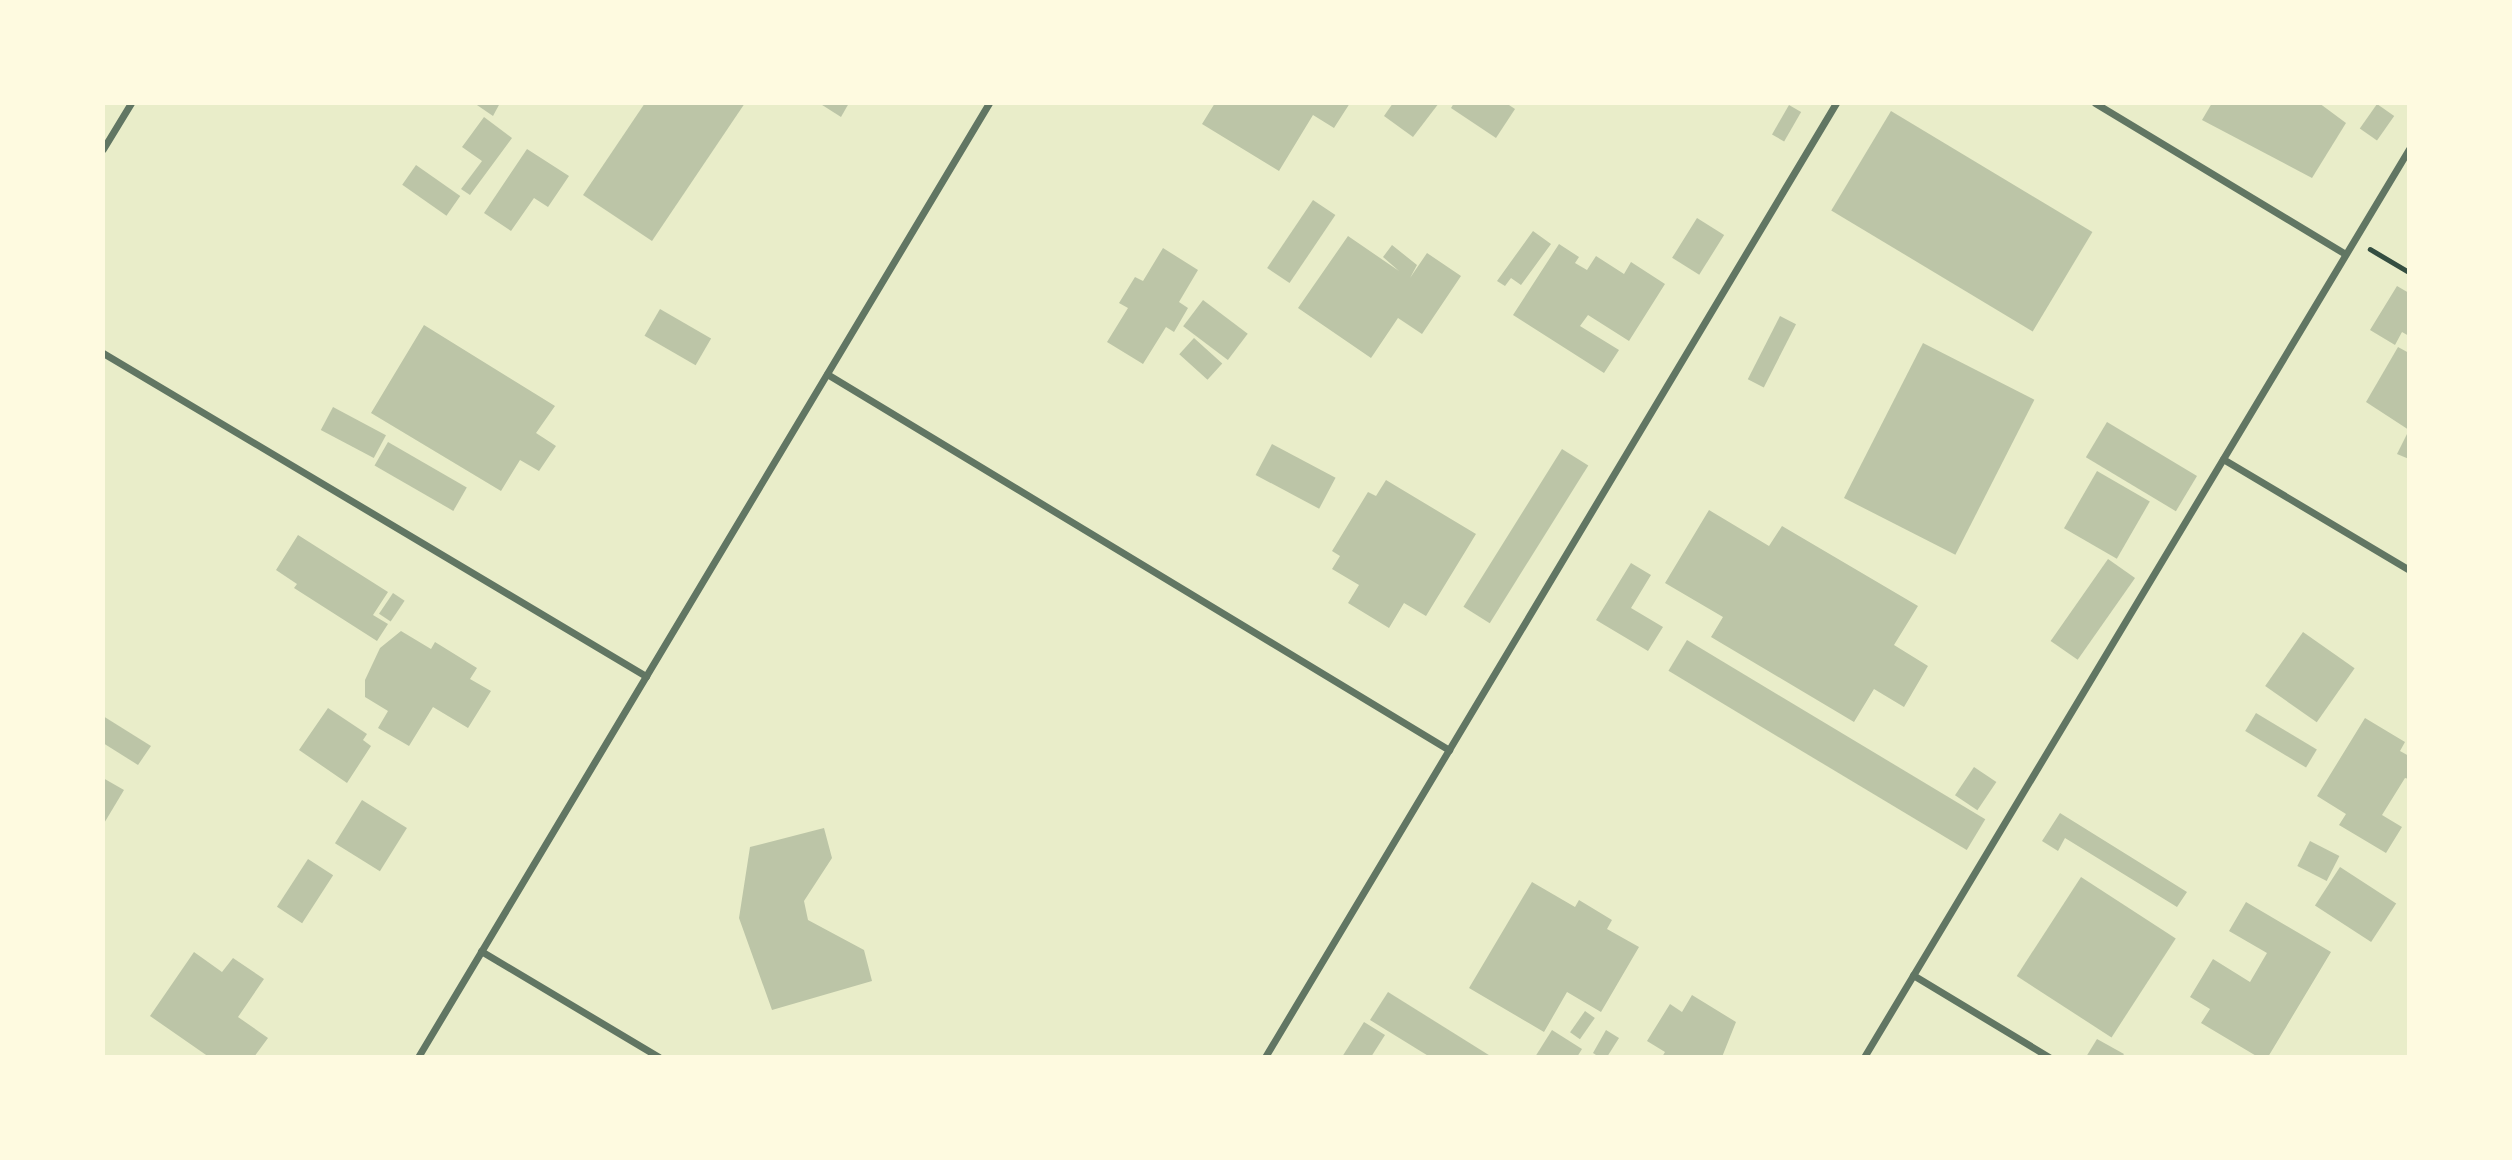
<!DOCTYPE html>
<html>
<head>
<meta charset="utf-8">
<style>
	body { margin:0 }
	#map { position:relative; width:2512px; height:1160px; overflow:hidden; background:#e9edc9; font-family:Quicksand,sans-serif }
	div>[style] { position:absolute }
	.building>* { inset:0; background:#bcc5a7; transform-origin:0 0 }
	.path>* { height:4.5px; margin:-2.25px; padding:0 2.25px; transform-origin:2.25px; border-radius:2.25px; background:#344e41 }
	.minor>* { height:7px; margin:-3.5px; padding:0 3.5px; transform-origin:3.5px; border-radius:3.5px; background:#617663 }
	span { translate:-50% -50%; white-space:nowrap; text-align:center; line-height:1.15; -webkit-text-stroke:7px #fefae0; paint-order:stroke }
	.frame { position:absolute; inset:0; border:105px solid #fefae0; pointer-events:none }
</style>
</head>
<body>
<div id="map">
	<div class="building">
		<i style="clip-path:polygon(474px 103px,500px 103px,493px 116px)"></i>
		<i style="clip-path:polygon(645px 103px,745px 103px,652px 241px,583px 195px)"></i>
		<i style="clip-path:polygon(819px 103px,849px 103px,841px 117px)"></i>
		<i style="clip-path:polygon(1215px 103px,1350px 103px,1334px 128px,1313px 115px,1279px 171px,1202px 124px)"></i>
		<i style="clip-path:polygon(1393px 103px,1439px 103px,1413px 137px,1384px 116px)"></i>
		<i style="clip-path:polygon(1454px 103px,1506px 103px,1515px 109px,1496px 138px,1451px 108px)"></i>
		<i style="clip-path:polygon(2212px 103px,2319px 103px,2346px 123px,2312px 178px,2202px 120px)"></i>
		<i style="left:2377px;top:104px;width:21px;height:30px;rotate:35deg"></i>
		<i style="left:1789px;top:105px;width:14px;height:34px;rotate:30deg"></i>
		<i style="left:1891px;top:111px;width:235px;height:116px;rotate:31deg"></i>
		<i style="clip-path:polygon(484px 117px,512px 138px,470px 195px,461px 189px,482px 161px,462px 147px)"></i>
		<i style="clip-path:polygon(527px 149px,569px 176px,548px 207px,534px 198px,511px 231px,484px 213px)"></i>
		<i style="left:416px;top:165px;width:54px;height:24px;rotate:35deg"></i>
		<i style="left:1313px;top:200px;width:27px;height:82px;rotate:34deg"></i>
		<i style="left:1697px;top:218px;width:32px;height:47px;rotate:32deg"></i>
		<i style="clip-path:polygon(1533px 231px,1551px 244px,1521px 285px,1511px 278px,1505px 286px,1497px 281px)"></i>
		<i style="clip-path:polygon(1348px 236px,1399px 271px,1383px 257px,1392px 245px,1417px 265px,1410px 278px,1427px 253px,1461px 276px,1422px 334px,1398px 318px,1371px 358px,1298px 308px)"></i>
		<i style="clip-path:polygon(1559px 244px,1579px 257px,1575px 263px,1587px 270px,1596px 256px,1624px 274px,1631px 262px,1665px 284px,1629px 341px,1588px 315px,1580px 326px,1619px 350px,1604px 373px,1513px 315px)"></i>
		<i style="clip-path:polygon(1163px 248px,1198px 270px,1179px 302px,1188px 308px,1174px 332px,1166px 327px,1143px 364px,1107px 342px,1128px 308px,1119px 303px,1135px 277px,1143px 281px)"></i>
		<i style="clip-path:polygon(2397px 286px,2409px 293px,2409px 336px,2402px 332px,2395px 345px,2370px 330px)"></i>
		<i style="left:1203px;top:300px;width:56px;height:33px;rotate:37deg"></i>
		<i style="left:660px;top:309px;width:59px;height:31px;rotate:30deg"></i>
		<i style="left:1780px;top:316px;width:18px;height:71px;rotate:27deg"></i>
		<i style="clip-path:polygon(424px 325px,555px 406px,536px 433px,556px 446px,539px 471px,520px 460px,501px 491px,371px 413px)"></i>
		<i style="left:1194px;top:338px;width:38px;height:22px;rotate:42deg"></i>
		<i style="left:1923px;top:343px;width:125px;height:174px;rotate:27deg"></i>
		<i style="clip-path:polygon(2398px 347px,2409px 353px,2409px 430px,2366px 402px)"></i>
		<i style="left:333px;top:407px;width:60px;height:26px;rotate:28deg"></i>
		<i style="left:2107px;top:422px;width:105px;height:41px;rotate:31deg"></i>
		<i style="clip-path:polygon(2409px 430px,2409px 459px,2397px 454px)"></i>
		<i style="left:388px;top:442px;width:91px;height:27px;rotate:30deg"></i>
		<i style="left:1272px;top:444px;width:72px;height:35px;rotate:28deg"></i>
		<i style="left:1562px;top:449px;width:31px;height:186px;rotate:32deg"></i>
		<i style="left:2097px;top:471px;width:61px;height:66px;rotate:30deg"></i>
		<i style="clip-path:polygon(1386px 480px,1476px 534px,1426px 616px,1404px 603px,1389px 628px,1348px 603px,1359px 585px,1332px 569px,1340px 556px,1332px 551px,1368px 492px,1376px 496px)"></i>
		<i style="clip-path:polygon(1709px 510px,1769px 546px,1782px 526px,1918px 606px,1894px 645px,1928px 666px,1904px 707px,1874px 689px,1854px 722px,1711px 637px,1723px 617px,1665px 583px)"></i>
		<i style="clip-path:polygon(298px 535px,388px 592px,373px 615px,388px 624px,377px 641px,294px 588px,297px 584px,276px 570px)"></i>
		<i style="left:2108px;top:559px;width:33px;height:100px;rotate:35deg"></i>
		<i style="clip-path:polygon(1631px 563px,1651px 575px,1631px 608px,1663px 627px,1648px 651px,1596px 620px)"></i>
		<i style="left:393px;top:593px;width:14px;height:25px;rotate:34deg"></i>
		<i style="clip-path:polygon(401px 631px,431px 649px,435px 642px,477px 668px,470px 679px,491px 691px,468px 728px,433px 707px,409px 746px,378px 728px,388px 711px,365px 697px,365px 680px,380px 648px)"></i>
		<i style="left:2303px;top:632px;width:63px;height:66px;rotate:35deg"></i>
		<i style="left:1687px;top:640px;width:348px;height:36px;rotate:31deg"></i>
		<i style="clip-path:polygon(328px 708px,367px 734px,363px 740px,371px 746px,347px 783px,299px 750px)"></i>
		<i style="left:2256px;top:713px;width:71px;height:21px;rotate:31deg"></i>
		<i style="clip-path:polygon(103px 716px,151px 746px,138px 765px,103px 743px)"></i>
		<i style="clip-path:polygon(2365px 718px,2405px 742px,2400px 751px,2409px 756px,2409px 779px,2405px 778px,2382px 815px,2402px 827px,2386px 853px,2339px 825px,2346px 814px,2317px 796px)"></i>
		<i style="left:1974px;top:767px;width:27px;height:34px;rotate:34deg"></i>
		<i style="clip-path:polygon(103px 778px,124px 790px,103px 825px)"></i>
		<i style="left:362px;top:800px;width:53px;height:51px;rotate:32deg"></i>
		<i style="clip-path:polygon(2060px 813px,2187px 892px,2177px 907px,2065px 838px,2058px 851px,2042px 841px)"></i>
		<i style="clip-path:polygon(824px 828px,832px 858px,804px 901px,808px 920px,864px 950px,872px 981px,772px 1010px,739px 918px,750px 847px)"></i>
		<i style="left:2310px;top:841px;width:33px;height:28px;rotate:27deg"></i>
		<i style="left:308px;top:859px;width:30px;height:57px;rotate:33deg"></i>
		<i style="left:2340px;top:867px;width:67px;height:46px;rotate:33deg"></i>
		<i style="left:2081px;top:877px;width:113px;height:118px;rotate:33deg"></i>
		<i style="clip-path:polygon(1532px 882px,1575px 907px,1579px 900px,1612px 920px,1607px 929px,1639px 947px,1601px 1012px,1567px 992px,1544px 1032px,1469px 988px)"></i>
		<i style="clip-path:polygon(2246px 902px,2331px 952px,2268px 1057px,2258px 1057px,2201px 1023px,2210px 1009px,2190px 997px,2213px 959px,2250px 982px,2267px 953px,2229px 931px)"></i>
		<i style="clip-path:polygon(194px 952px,222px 972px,233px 958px,264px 979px,238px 1017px,268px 1038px,254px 1057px,209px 1057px,150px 1016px)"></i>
		<i style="clip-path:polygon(1388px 992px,1492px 1057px,1430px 1057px,1370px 1020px)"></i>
		<i style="clip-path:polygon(1692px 995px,1736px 1022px,1722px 1057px,1662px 1057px,1665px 1052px,1647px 1041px,1670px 1004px,1682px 1012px)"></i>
		<i style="left:1585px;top:1011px;width:12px;height:26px;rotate:35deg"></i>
		<i style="clip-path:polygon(1364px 1022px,1385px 1035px,1371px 1057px,1342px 1057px)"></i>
		<i style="clip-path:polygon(1552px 1030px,1582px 1049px,1577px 1057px,1535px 1057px)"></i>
		<i style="clip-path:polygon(1606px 1030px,1619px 1038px,1607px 1057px,1599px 1057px,1593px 1053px)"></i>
		<i style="clip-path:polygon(2097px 1039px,2124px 1054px,2122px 1057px,2086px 1057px)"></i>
	</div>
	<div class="path">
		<i style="left:2370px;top:249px;width:45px;rotate:30.5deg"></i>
	</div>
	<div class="minor">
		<i style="left:2095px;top:103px;width:292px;rotate:31.1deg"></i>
		<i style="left:103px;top:149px;width:54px;rotate:-58.7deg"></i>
		<i style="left:103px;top:353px;width:632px;rotate:30.75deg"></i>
		<i style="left:827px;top:374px;width:727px;rotate:31.15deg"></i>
		<i style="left:2223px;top:459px;width:217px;rotate:30.8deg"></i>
		<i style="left:481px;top:951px;width:207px;rotate:30.8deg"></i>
		<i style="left:1913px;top:975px;width:159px;rotate:31.1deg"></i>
		<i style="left:418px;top:1057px;width:1112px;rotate:-59.1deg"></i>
		<i style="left:1265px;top:1057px;width:1112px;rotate:-59.1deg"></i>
		<i style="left:1864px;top:1057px;width:1059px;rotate:-59.03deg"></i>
	</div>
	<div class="frame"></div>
</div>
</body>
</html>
